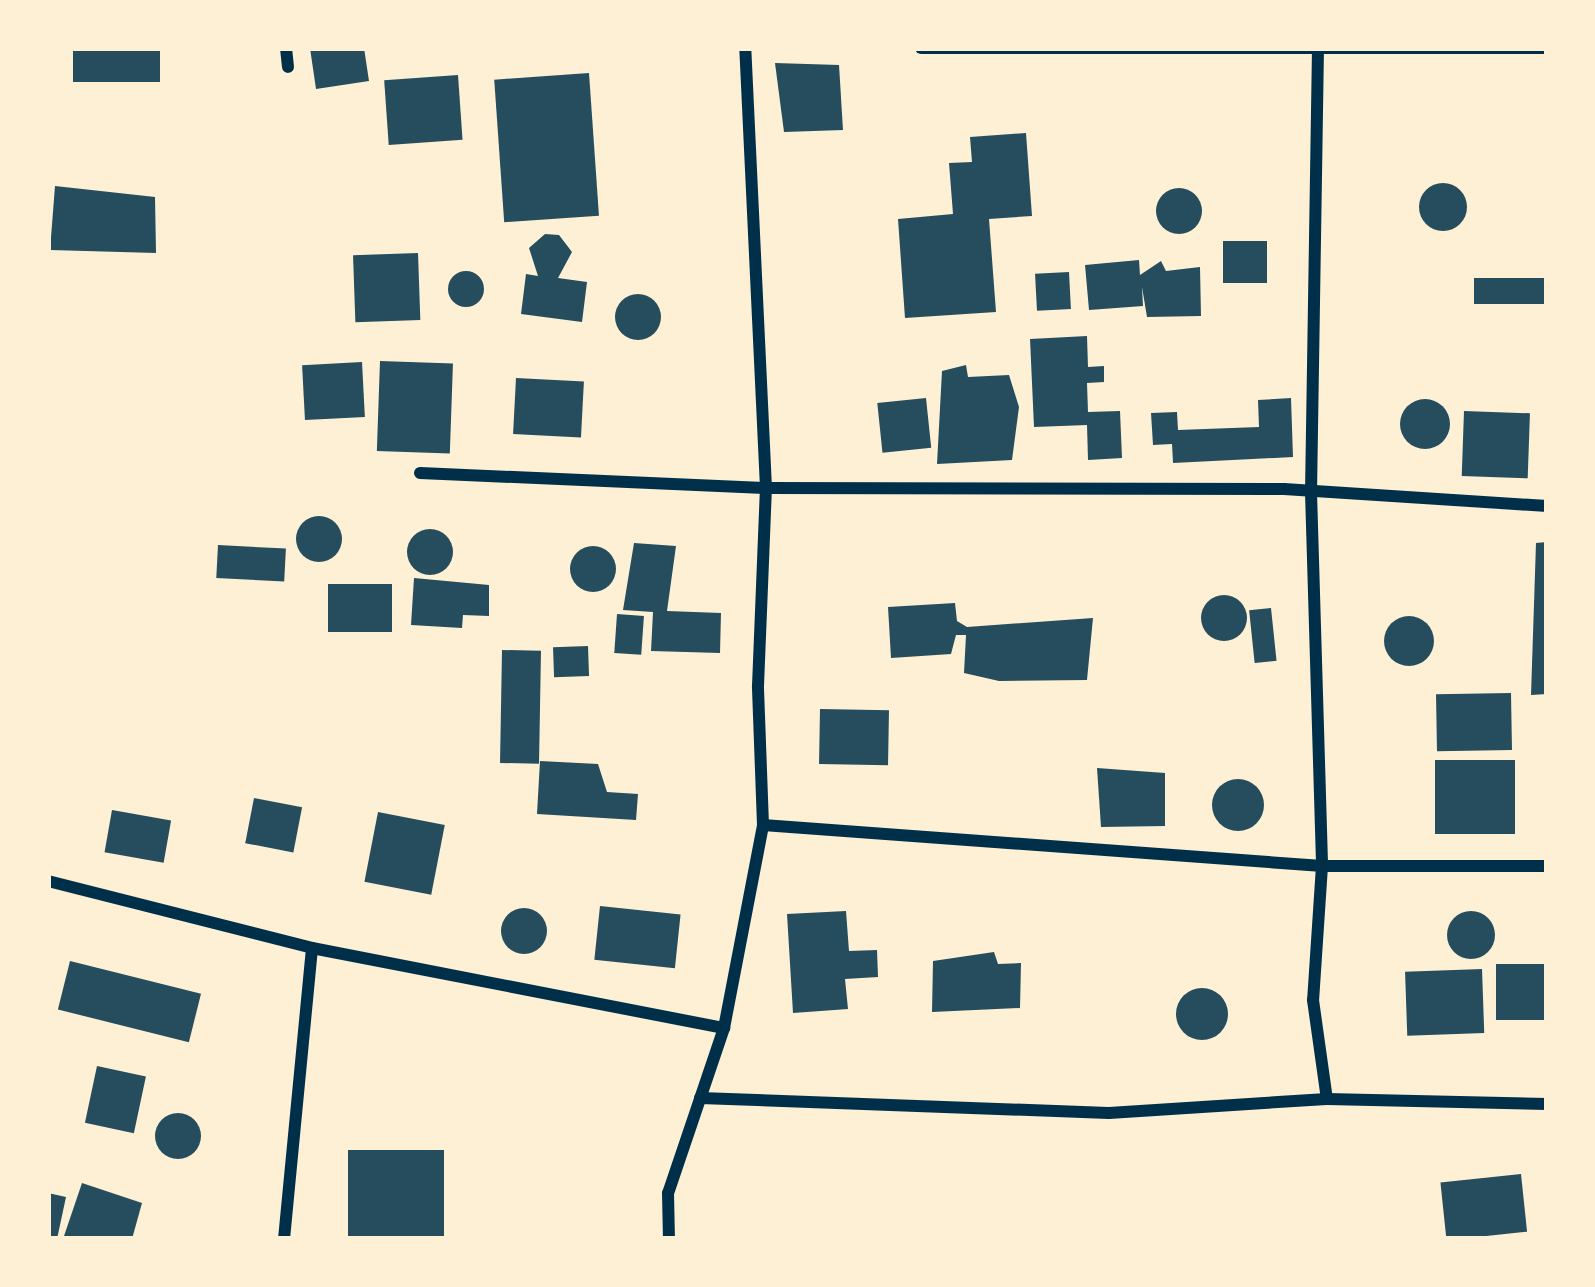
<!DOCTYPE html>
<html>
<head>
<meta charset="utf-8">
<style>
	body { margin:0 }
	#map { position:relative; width:1595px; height:1287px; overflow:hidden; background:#fdf0d5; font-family:"PT Sans Narrow",sans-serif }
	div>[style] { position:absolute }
	.building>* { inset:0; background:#264d5e; transform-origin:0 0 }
	.round { border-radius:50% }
	.minor>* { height:12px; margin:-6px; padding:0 6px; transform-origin:6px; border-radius:6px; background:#003049 }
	span { translate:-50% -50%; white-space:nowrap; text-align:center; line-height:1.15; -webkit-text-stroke:10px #fdf0d5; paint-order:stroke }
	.frame { position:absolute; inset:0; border:51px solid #fdf0d5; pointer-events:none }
</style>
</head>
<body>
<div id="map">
	<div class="building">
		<i style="left:73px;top:48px;width:87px;height:34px"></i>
		<i style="clip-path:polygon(310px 48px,364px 48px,369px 81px,316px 89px)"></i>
		<i style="clip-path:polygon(775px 63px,839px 65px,843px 130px,784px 132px)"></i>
		<i style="left:589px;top:73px;width:143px;height:95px;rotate:86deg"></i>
		<i style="left:458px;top:75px;width:65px;height:74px;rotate:86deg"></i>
		<i style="clip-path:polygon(1026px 133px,1032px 216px,989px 219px,996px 312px,905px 318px,898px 219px,953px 214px,949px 163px,972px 162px,970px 137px)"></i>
		<i class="round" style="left:1419px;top:183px;width:48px;height:48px"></i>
		<i style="clip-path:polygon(55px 186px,155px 197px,156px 253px,50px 250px)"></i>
		<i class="round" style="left:1156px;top:188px;width:46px;height:46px"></i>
		<i style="clip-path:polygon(545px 234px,559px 235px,572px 252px,558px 278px,587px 282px,582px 322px,521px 314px,526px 274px,538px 276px,529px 248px)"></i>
		<i style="left:1267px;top:241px;width:42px;height:44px;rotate:90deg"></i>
		<i style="left:418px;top:253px;width:67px;height:65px;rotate:88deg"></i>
		<i style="clip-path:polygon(1139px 260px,1140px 275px,1161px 261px,1166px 271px,1200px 267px,1201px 316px,1147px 317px,1142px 287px,1143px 306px,1089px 310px,1085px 265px)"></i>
		<i class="round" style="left:448px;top:271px;width:36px;height:36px"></i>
		<i style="left:1069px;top:272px;width:37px;height:34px;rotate:87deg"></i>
		<i style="left:1547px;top:278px;width:26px;height:73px;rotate:90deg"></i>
		<i class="round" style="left:615px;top:294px;width:46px;height:46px"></i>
		<i style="clip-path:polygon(1087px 336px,1088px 367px,1104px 366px,1104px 382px,1087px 383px,1088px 412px,1120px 411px,1122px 458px,1088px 460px,1087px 425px,1034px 427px,1030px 339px)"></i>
		<i style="left:380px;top:361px;width:73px;height:90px;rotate:2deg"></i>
		<i style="left:362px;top:362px;width:55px;height:60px;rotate:87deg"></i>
		<i style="clip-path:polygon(966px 365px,968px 377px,1009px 375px,1019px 407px,1012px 460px,937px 464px,942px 371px)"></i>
		<i style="left:516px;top:378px;width:68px;height:56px;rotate:3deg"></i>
		<i style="left:926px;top:398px;width:50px;height:49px;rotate:84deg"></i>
		<i style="clip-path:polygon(1291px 398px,1293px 457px,1173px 463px,1172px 444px,1153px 445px,1151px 413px,1177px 412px,1178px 430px,1259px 427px,1258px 400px)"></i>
		<i class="round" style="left:1400px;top:399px;width:50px;height:50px"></i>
		<i style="left:1464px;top:411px;width:66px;height:65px;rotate:2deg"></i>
		<i class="round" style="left:296px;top:516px;width:46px;height:46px"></i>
		<i class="round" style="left:407px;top:529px;width:46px;height:46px"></i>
		<i style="clip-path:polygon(1547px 542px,1547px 694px,1531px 695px,1536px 543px)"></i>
		<i style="clip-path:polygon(634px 543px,676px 546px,667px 611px,721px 613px,720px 653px,651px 651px,653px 612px,623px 610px)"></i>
		<i style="left:218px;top:545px;width:68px;height:33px;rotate:3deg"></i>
		<i class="round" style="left:570px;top:546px;width:46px;height:46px"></i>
		<i style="clip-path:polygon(414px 578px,489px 585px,489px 616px,463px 615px,462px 628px,411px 625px)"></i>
		<i style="left:328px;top:584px;width:64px;height:48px"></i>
		<i class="round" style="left:1201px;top:595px;width:46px;height:46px"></i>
		<i style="clip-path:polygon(955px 603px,957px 621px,967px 627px,1093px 618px,1087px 680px,999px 681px,964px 673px,966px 635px,956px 635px,951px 654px,891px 658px,888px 607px)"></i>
		<i style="left:1271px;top:608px;width:53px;height:22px;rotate:84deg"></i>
		<i style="left:617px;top:614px;width:27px;height:39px;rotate:4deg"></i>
		<i class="round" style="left:1384px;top:616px;width:50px;height:50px"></i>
		<i style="left:588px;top:646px;width:30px;height:35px;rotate:88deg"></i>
		<i style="left:502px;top:650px;width:39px;height:113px;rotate:1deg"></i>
		<i style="left:1511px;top:693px;width:57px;height:75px;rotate:89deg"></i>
		<i style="left:820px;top:709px;width:69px;height:55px;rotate:1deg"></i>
		<i style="left:1435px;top:760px;width:80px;height:74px"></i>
		<i style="clip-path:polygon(540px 761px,598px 764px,607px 792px,638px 794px,636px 820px,537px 814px)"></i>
		<i style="clip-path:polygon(1097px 768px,1165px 773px,1165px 826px,1101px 827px)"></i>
		<i class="round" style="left:1212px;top:779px;width:52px;height:52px"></i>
		<i style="left:254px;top:798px;width:49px;height:46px;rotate:11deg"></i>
		<i style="left:112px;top:810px;width:60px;height:43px;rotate:10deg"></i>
		<i style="left:378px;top:812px;width:68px;height:71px;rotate:11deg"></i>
		<i style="left:600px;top:906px;width:81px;height:54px;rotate:6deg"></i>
		<i class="round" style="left:501px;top:908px;width:46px;height:46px"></i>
		<i class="round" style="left:1447px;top:911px;width:48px;height:48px"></i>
		<i style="clip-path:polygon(846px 911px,849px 951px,877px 950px,878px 977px,845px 979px,848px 1009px,793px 1013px,787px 914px)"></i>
		<i style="clip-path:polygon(994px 952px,998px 964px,1021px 963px,1020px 1008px,932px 1012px,933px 961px)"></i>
		<i style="left:70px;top:961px;width:135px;height:50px;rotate:14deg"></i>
		<i style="left:1547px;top:964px;width:56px;height:51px;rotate:90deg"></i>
		<i style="left:1482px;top:969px;width:64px;height:77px;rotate:88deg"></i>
		<i class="round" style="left:1176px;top:988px;width:52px;height:52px"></i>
		<i style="left:97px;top:1066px;width:50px;height:58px;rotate:12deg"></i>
		<i class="round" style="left:155px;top:1113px;width:46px;height:46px"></i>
		<i style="left:348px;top:1150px;width:96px;height:89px"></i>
		<i style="left:1521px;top:1174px;width:58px;height:81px;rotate:84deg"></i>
		<i style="clip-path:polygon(82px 1183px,142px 1203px,132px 1239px,63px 1239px)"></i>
		<i style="clip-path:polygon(48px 1193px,66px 1197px,57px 1239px,48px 1239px)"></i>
	</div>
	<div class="minor">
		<i style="left:286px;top:48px;width:19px;rotate:84deg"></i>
		<i style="left:921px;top:48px;width:626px"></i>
		<i style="left:1318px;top:48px;width:444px;rotate:90.9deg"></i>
		<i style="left:1311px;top:492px;width:374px;rotate:88.3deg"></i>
		<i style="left:1322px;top:866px;width:134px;rotate:93.8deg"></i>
		<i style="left:1313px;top:1000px;width:100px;rotate:82deg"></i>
		<i style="left:1327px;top:1099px;width:220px;rotate:1.3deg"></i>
		<i style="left:420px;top:473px;width:346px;rotate:2.5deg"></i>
		<i style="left:766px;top:488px;width:518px;rotate:0.11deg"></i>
		<i style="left:1284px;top:489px;width:264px;rotate:3.7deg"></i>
		<i style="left:763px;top:825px;width:561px;rotate:4.19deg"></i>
		<i style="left:1322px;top:866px;width:225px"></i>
		<i style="left:48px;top:881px;width:272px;rotate:14.2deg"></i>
		<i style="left:312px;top:948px;width:420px;rotate:11deg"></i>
		<i style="left:724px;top:1028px;width:174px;rotate:108.7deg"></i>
		<i style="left:668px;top:1193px;width:46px;rotate:88.8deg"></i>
		<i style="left:724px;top:1028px;width:207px;rotate:-79.1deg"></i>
		<i style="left:763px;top:825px;width:139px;rotate:-92.1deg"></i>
		<i style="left:758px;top:686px;width:198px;rotate:-87.7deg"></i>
		<i style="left:766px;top:488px;width:441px;rotate:-92.7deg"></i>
		<i style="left:700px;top:1098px;width:409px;rotate:2.1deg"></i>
		<i style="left:1109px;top:1113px;width:218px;rotate:-3.7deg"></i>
		<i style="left:284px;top:1239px;width:292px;rotate:-84.5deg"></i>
	</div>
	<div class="frame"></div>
</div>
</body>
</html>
